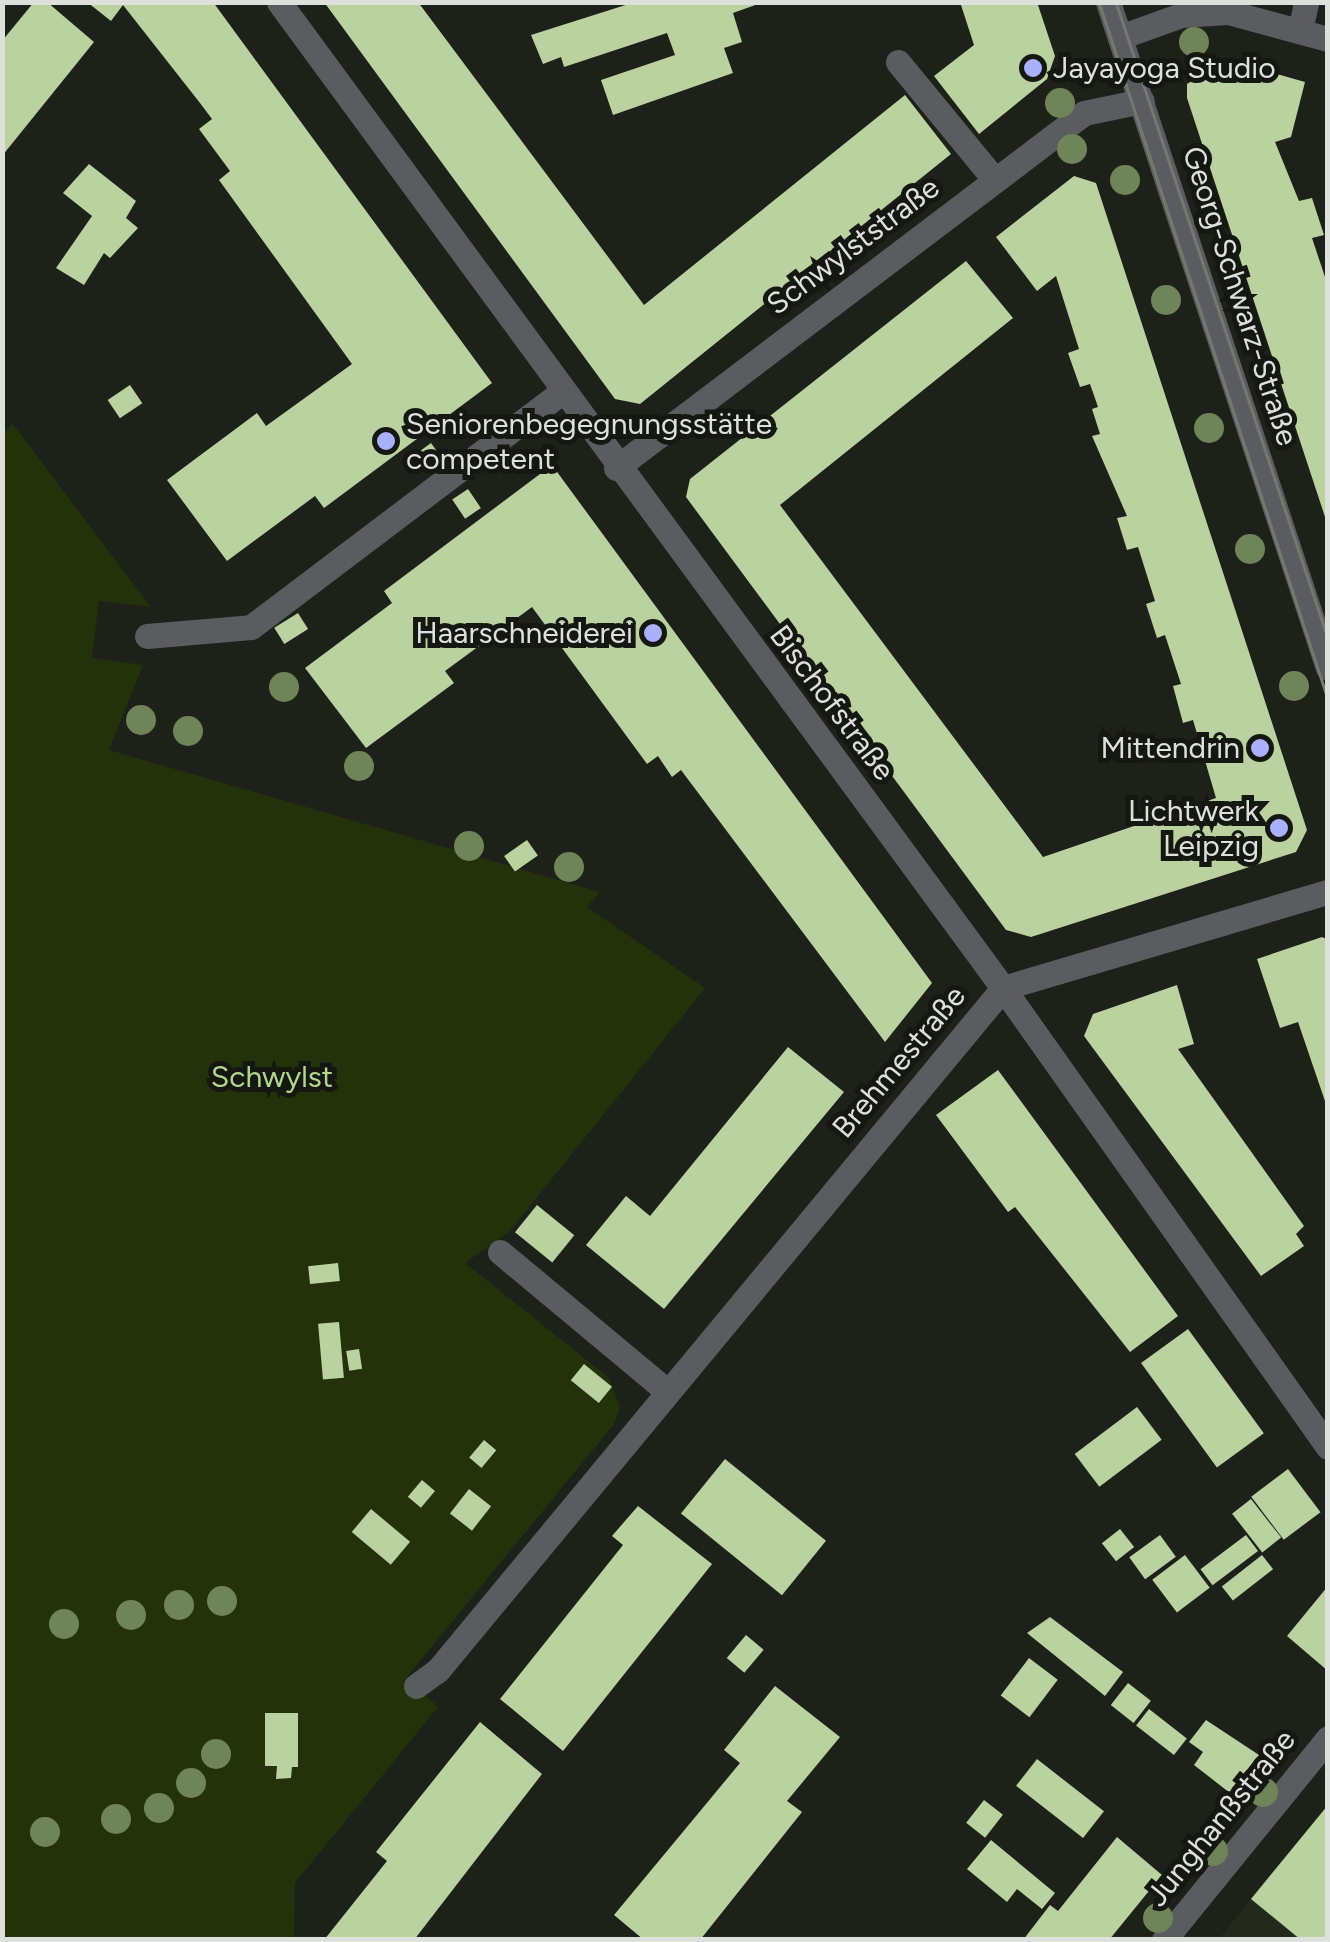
<!DOCTYPE html>
<html>
<head>
<meta charset="utf-8">
<style>
	body { margin:0 }
	#map { position:relative; width:1330px; height:1942px; overflow:hidden; background:#1e211a; font-family:Figtree,sans-serif }
	div>[style] { position:absolute }
	.built>* { inset:0; background:#23291c }
	.green>* { inset:0; background:#23320b }
	.building>* { inset:0; background:#bad29f; transform-origin:0 0 }
	.minor>* { height:25px; margin:-12.5px; padding:0 12.5px; transform-origin:12.5px; border-radius:12.5px; background:#5b5c5f }
	.tram>* { height:2.5px; margin:-1.25px; padding:0 1.25px; transform-origin:1.25px; border-radius:1.25px; background:#757771 }
	.trees>* { width:30px; height:30px; margin:-15px; border-radius:50%; background:#708459 }
	.dots>* { width:28px; height:28px; translate:-50% -50%; box-sizing:border-box; border:5px solid #151811; border-radius:50% }
	span { translate:-50% -50%; white-space:nowrap; text-align:center; line-height:1.15; -webkit-text-stroke:10px #151811; paint-order:stroke }
	.poi-label { font-size:30px; color:#dee0dc }
	.left { translate:0 -50%; text-align:left }
	.right { translate:-100% -50%; text-align:right }
	.street-label { font-size:30px; color:#dee0dc }
	.park-label { font-size:30px; color:#b3d58c }
	.frame { position:absolute; inset:0; border:5px solid #dee0dc; pointer-events:none }
</style>
</head>
<body>
<div id="map">
	<div class="built">
		<i style="clip-path:polygon(1327px 1805px,1327px 1939px,1218px 1940px,1251px 1899px)"></i>
	</div>
	<div class="green">
		<i style="clip-path:polygon(12px 423px,151px 607px,99px 601px,92px 658px,143px 665px,109px 750px,600px 892px,587px 907px,705px 988px,510px 1231px,465px 1263px,609px 1378px,620px 1407px,614px 1424px,407px 1677px,438px 1707px,295px 1883px,294px 1939px,3px 1940px,2px 437px)"></i>
	</div>
	<div class="building">
		<i style="clip-path:polygon(34px 2px,47px 2px,94px 42px,2px 156px,2px 41px)"></i>
		<i style="clip-path:polygon(87px 2px,213px 2px,492px 383px,324px 508px,315px 496px,227px 561px,167px 480px,257px 413px,266px 426px,352px 364px,219px 180px,230px 171px,199px 129px,212px 119px,200px 103px,123px 5px,111px 21px)"></i>
		<i style="clip-path:polygon(324px 2px,418px 2px,644px 305px,905px 95px,951px 154px,640px 404px,615px 399px)"></i>
		<i style="clip-path:polygon(635px 2px,761px 2px,761px 3px,733px 13px,742px 42px,724px 48px,733px 73px,613px 115px,601px 80px,675px 55px,667px 33px,564px 67px,561px 57px,543px 64px,531px 35px)"></i>
		<i style="clip-path:polygon(960px 2px,1037px 2px,1055px 56px,1047px 79px,979px 134px,934px 76px,974px 45px)"></i>
		<i style="clip-path:polygon(1225px 59px,1305px 82px,1291px 137px,1275px 142px,1299px 201px,1312px 198px,1324px 235px,1312px 238px,1328px 286px,1328px 526px,1187px 98px,1187px 84px)"></i>
		<i style="clip-path:polygon(89px 164px,136px 201px,126px 218px,138px 228px,110px 258px,104px 253px,84px 285px,56px 268px,92px 216px,63px 193px)"></i>
		<i style="clip-path:polygon(1074px 176px,1096px 183px,1307px 830px,1296px 852px,1031px 937px,1006px 930px,686px 497px,690px 479px,966px 261px,1013px 318px,780px 505px,1043px 857px,1216px 798px,1193px 720px,1183px 723px,1173px 686px,1181px 684px,1165px 635px,1157px 638px,1146px 604px,1155px 601px,1138px 547px,1127px 550px,1117px 518px,1127px 516px,1092px 436px,1100px 434px,1092px 409px,1098px 407px,1090px 384px,1080px 387px,1068px 353px,1079px 349px,1056px 276px,1037px 291px,996px 237px)"></i>
		<i style="left:130px;top:385px;width:22px;height:27px;rotate:56deg"></i>
		<i style="left:431px;top:443px;width:24px;height:16px;rotate:54deg"></i>
		<i style="clip-path:polygon(552px 465px,932px 983px,885px 1042px,681px 770px,672px 777px,658px 756px,647px 764px,532px 607px,445px 671px,454px 683px,366px 748px,305px 668px,392px 603px,384px 591px)"></i>
		<i style="left:468px;top:489px;width:23px;height:19px;rotate:56deg"></i>
		<i style="left:298px;top:613px;width:19px;height:28px;rotate:58deg"></i>
		<i style="left:527px;top:840px;width:19px;height:28px;rotate:55deg"></i>
		<i style="clip-path:polygon(1322px 937px,1328px 940px,1327px 1107px,1298px 1022px,1280px 1028px,1257px 959px)"></i>
		<i style="clip-path:polygon(1177px 985px,1194px 1044px,1178px 1049px,1304px 1226px,1296px 1234px,1304px 1246px,1261px 1276px,1084px 1036px,1093px 1014px)"></i>
		<i style="clip-path:polygon(788px 1047px,844px 1092px,664px 1309px,586px 1245px,626px 1196px,650px 1216px)"></i>
		<i style="clip-path:polygon(998px 1070px,1178px 1316px,1130px 1352px,1015px 1207px,1008px 1212px,936px 1115px)"></i>
		<i style="left:537px;top:1205px;width:48px;height:35px;rotate:39deg"></i>
		<i style="left:338px;top:1263px;width:18px;height:30px;rotate:84deg"></i>
		<i style="left:339px;top:1322px;width:56px;height:21px;rotate:85deg"></i>
		<i style="left:1188px;top:1329px;width:129px;height:58px;rotate:54deg"></i>
		<i style="left:359px;top:1349px;width:20px;height:13px;rotate:81deg"></i>
		<i style="left:584px;top:1364px;width:36px;height:21px;rotate:39deg"></i>
		<i style="left:1137px;top:1407px;width:41px;height:78px;rotate:53deg"></i>
		<i style="left:484px;top:1440px;width:16px;height:23px;rotate:40deg"></i>
		<i style="left:725px;top:1459px;width:130px;height:70px;rotate:39deg"></i>
		<i style="left:1288px;top:1469px;width:54px;height:46px;rotate:53deg"></i>
		<i style="left:422px;top:1480px;width:17px;height:22px;rotate:40deg"></i>
		<i style="left:469px;top:1489px;width:28px;height:31px;rotate:38deg"></i>
		<i style="left:1251px;top:1499px;width:49px;height:24px;rotate:52deg"></i>
		<i style="clip-path:polygon(638px 1506px,712px 1564px,563px 1751px,500px 1699px,623px 1545px,612px 1536px)"></i>
		<i style="left:371px;top:1509px;width:51px;height:30px;rotate:40deg"></i>
		<i style="left:1120px;top:1529px;width:23px;height:23px;rotate:52deg"></i>
		<i style="left:1160px;top:1535px;width:27px;height:38px;rotate:54deg"></i>
		<i style="left:1246px;top:1535px;width:20px;height:57px;rotate:53deg"></i>
		<i style="left:1185px;top:1555px;width:41px;height:41px;rotate:53deg"></i>
		<i style="left:1262px;top:1555px;width:18px;height:51px;rotate:52deg"></i>
		<i style="clip-path:polygon(1328px 1586px,1328px 1671px,1287px 1636px)"></i>
		<i style="clip-path:polygon(1050px 1617px,1123px 1672px,1105px 1696px,1027px 1633px)"></i>
		<i style="left:746px;top:1635px;width:23px;height:30px;rotate:40deg"></i>
		<i style="left:1029px;top:1658px;width:36px;height:47px;rotate:37deg"></i>
		<i style="left:1128px;top:1683px;width:29px;height:28px;rotate:38deg"></i>
		<i style="clip-path:polygon(775px 1686px,840px 1737px,787px 1801px,802px 1812px,700px 1940px,644px 1940px,614px 1915px,740px 1763px,724px 1750px)"></i>
		<i style="left:1149px;top:1709px;width:48px;height:21px;rotate:38deg"></i>
		<i style="clip-path:polygon(265px 1713px,298px 1713px,298px 1767px,292px 1767px,291px 1778px,276px 1779px,277px 1766px,265px 1766px)"></i>
		<i style="clip-path:polygon(1206px 1720px,1259px 1755px,1230px 1793px,1194px 1765px,1203px 1752px,1189px 1742px)"></i>
		<i style="clip-path:polygon(480px 1722px,542px 1774px,414px 1940px,324px 1940px,387px 1861px,376px 1852px)"></i>
		<i style="left:1037px;top:1759px;width:85px;height:34px;rotate:38deg"></i>
		<i style="left:984px;top:1800px;width:24px;height:29px;rotate:38deg"></i>
		<i style="clip-path:polygon(1328px 1805px,1328px 1940px,1301px 1940px,1251px 1899px)"></i>
		<i style="clip-path:polygon(1117px 1837px,1162px 1875px,1109px 1940px,1023px 1940px,1050px 1905px,1058px 1911px)"></i>
		<i style="clip-path:polygon(991px 1840px,1055px 1893px,1042px 1909px,1017px 1889px,1007px 1902px,967px 1869px)"></i>
	</div>
	<div class="minor">
		<i style="left:279px;top:2px;width:1223px;rotate:53.71deg"></i>
		<i style="left:1003px;top:988px;width:562px;rotate:54.7deg"></i>
		<i style="left:1108px;top:2px;width:701px;rotate:71.72deg"></i>
		<i style="left:1300px;top:31px;width:30px;rotate:-78deg"></i>
		<i style="left:1120px;top:37px;width:65px;rotate:-19.8deg"></i>
		<i style="left:1181px;top:15px;width:47px;rotate:-3.7deg"></i>
		<i style="left:1228px;top:12px;width:104px;rotate:15.1deg"></i>
		<i style="left:898px;top:62px;width:153px;rotate:50.6deg"></i>
		<i style="left:616px;top:468px;width:587px;rotate:-37.18deg"></i>
		<i style="left:1084px;top:113px;width:59px;rotate:-11.7deg"></i>
		<i style="left:147px;top:636px;width:104px;rotate:-4.9deg"></i>
		<i style="left:251px;top:627px;width:390px;rotate:-37.1deg"></i>
		<i style="left:500px;top:1252px;width:217px;rotate:39.8deg"></i>
		<i style="left:416px;top:1686px;width:27px;rotate:-36deg"></i>
		<i style="left:438px;top:1670px;width:886px;rotate:-50.36deg"></i>
		<i style="left:1003px;top:988px;width:339px;rotate:-16.5deg"></i>
		<i style="left:1164px;top:1940px;width:260px;rotate:-50.9deg"></i>
	</div>
	<div class="tram">
		<i style="left:1099px;top:2px;width:734px;rotate:71.81deg"></i>
		<i style="left:1116px;top:2px;width:670px;rotate:71.57deg"></i>
	</div>
	<div class="trees">
		<i style="left:1194px;top:42px"></i>
		<i style="left:1060px;top:103px"></i>
		<i style="left:1072px;top:149px"></i>
		<i style="left:1125px;top:180px"></i>
		<i style="left:1166px;top:300px"></i>
		<i style="left:1209px;top:428px"></i>
		<i style="left:1250px;top:549px"></i>
		<i style="left:1294px;top:686px"></i>
		<i style="left:284px;top:687px"></i>
		<i style="left:141px;top:720px"></i>
		<i style="left:188px;top:731px"></i>
		<i style="left:359px;top:766px"></i>
		<i style="left:469px;top:846px"></i>
		<i style="left:569px;top:867px"></i>
		<i style="left:222px;top:1601px"></i>
		<i style="left:179px;top:1605px"></i>
		<i style="left:131px;top:1615px"></i>
		<i style="left:64px;top:1624px"></i>
		<i style="left:216px;top:1754px"></i>
		<i style="left:191px;top:1783px"></i>
		<i style="left:1263px;top:1792px"></i>
		<i style="left:159px;top:1808px"></i>
		<i style="left:116px;top:1819px"></i>
		<i style="left:45px;top:1832px"></i>
		<i style="left:1213px;top:1851px"></i>
		<i style="left:1158px;top:1918px"></i>
	</div>
	<div class="dots">
		<i style="left:1033px;top:68px;background:#a9b0fc"></i>
		<i style="left:386px;top:441px;background:#a9b0fc"></i>
		<i style="left:653px;top:633px;background:#a9b0fc"></i>
		<i style="left:1260px;top:748px;background:#a9b0fc"></i>
		<i style="left:1279px;top:828px;background:#a9b0fc"></i>
	</div>
	<div class="poi-label">
		<span class="left" style="left:1053px;top:68px">Jayayoga Studio</span>
		<span class="left" style="left:406px;top:441px">Seniorenbegegnungsstätte<br>competent</span>
		<span class="right" style="left:633px;top:633px">Haarschneiderei</span>
		<span class="right" style="left:1240px;top:748px">Mittendrin</span>
		<span class="right" style="left:1259px;top:828px">Lichtwerk<br>Leipzig</span>
	</div>
	<div class="street-label">
		<span style="left:853px;top:246px;rotate:-37deg">Schwylststraße</span>
		<span style="left:1240px;top:296px;rotate:72deg">Georg-Schwarz-Straße</span>
		<span style="left:832px;top:703px;rotate:53deg">Bischofstraße</span>
		<span style="left:899px;top:1062px;rotate:-50deg">Brehmestraße</span>
		<span style="left:1221px;top:1818px;rotate:-51deg">Junghanßstraße</span>
	</div>
	<div class="park-label">
		<span style="left:272px;top:1077px">Schwylst</span>
	</div>
	<div class="frame"></div>
</div>
</body>
</html>
